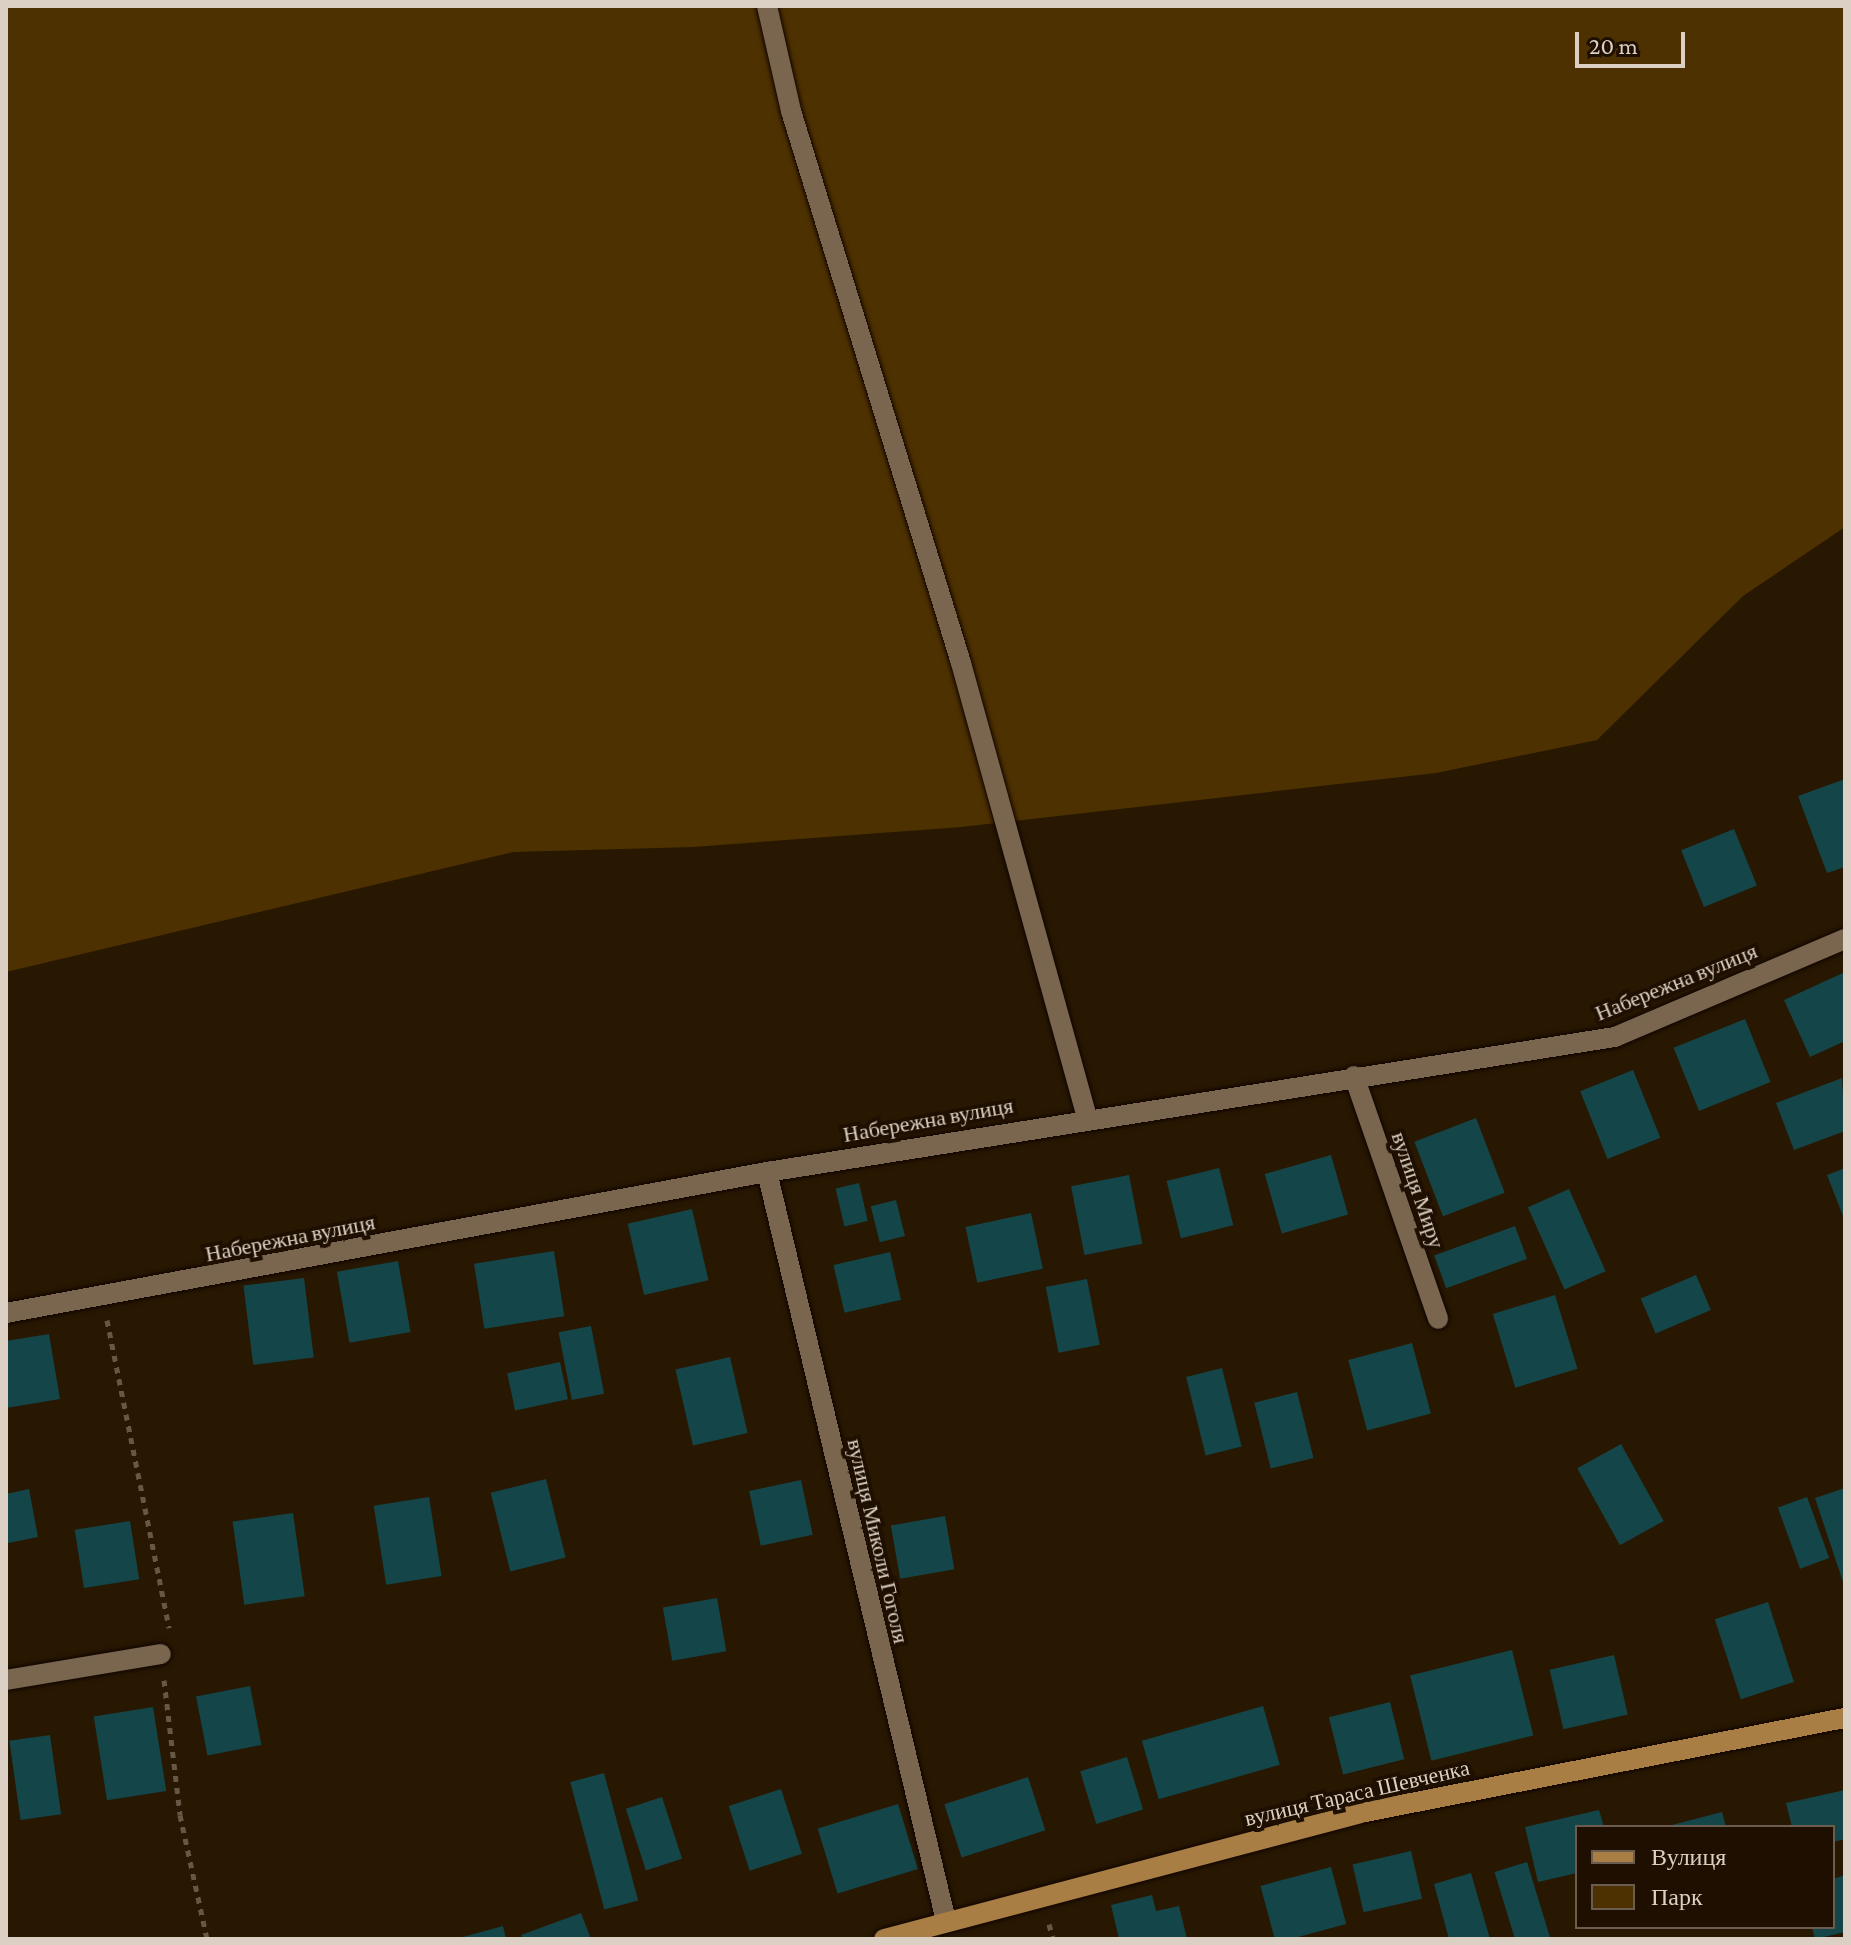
<!DOCTYPE html>
<html>
<head>
<meta charset="utf-8">
<style>
	body { margin:0 }
	#map { position:relative; width:1851px; height:1945px; overflow:hidden; background:#281802; font-family:"Crimson Pro",serif }
	div>[style] { position:absolute }
	.green>* { inset:0; background:#4e3101 }
	.building>* { inset:0; background:#144548; transform-origin:0 0 }
	.path>* { height:5px; margin-top:-2.5px; transform-origin:0; background:repeating-linear-gradient(90deg,#665845 0 6px,transparent 0 12px) }
	.roads { filter:drop-shadow(0 0 2px #100400) drop-shadow(0 0 2px #100400) }
	.minor>* { height:20px; margin:-10px; padding:0 10px; transform-origin:10px; border-radius:10px; background:#7a664e }
	.major>* { height:20px; margin:-10px; padding:0 10px; transform-origin:10px; border-radius:10px; background:#a97e44 }
	span { translate:-50% -50%; white-space:nowrap; text-align:center; line-height:1.15; -webkit-text-stroke:8px #1e0f00; paint-order:stroke }
	.street-label { font-size:22px; color:#dbd0c3 }
	.frame { position:absolute; inset:0; border:8px solid #dbd0c3; pointer-events:none }
	.legend { position:absolute; left:1575px; top:1825px; width:260px; height:104px; box-sizing:border-box; background:#1e0f00; border:2px solid #6a5c4e; margin:0; padding:10px 14px; list-style:none; font-size:24px; color:#dbd0c3 }
	.legend li { display:flex; align-items:center; gap:16px; height:40px }
	.legend b { width:40px; border:2px solid #6a5c4e }
	.scale { position:absolute; left:1575px; top:32px; width:110px; height:36px; box-sizing:border-box; border:4px solid #dbd0c3; border-top:0; padding-left:10px; font-size:24px; line-height:28px; white-space:nowrap; color:#dbd0c3; -webkit-text-stroke:6px #1e0f00; paint-order:stroke }
</style>
</head>
<body>
<div id="map">
	<div class="green">
		<i style="clip-path:polygon(6px 6px,1845px 6px,1845px 527px,1743px 596px,1597px 740px,1436px 773px,961px 827px,693px 847px,513px 852px,6px 972px)"></i>
	</div>
	<div class="building">
		<i style="clip-path:polygon(1845px 779px,1845px 867px,1827px 873px,1798px 796px)"></i>
		<i style="left:1734px;top:829px;width:61px;height:57px;rotate:68deg"></i>
		<i style="clip-path:polygon(1845px 972px,1845px 1041px,1810px 1057px,1784px 1000px)"></i>
		<i style="left:1745px;top:1019px;width:68px;height:77px;rotate:68deg"></i>
		<i style="left:1633px;top:1070px;width:73px;height:57px;rotate:68deg"></i>
		<i style="clip-path:polygon(1842px 1078px,1845px 1131px,1794px 1150px,1776px 1103px)"></i>
		<i style="left:1476px;top:1118px;width:80px;height:66px;rotate:69deg"></i>
		<i style="left:1331px;top:1155px;width:62px;height:69px;rotate:74deg"></i>
		<i style="left:1219px;top:1168px;width:59px;height:54px;rotate:76deg"></i>
		<i style="clip-path:polygon(1845px 1168px,1845px 1221px,1827px 1175px)"></i>
		<i style="left:1129px;top:1175px;width:70px;height:59px;rotate:79deg"></i>
		<i style="left:859px;top:1183px;width:39px;height:24px;rotate:77deg"></i>
		<i style="left:1569px;top:1189px;width:90px;height:45px;rotate:66deg"></i>
		<i style="left:896px;top:1200px;width:37px;height:26px;rotate:76deg"></i>
		<i style="left:692px;top:1209px;width:73px;height:66px;rotate:77deg"></i>
		<i style="left:1031px;top:1213px;width:57px;height:67px;rotate:78deg"></i>
		<i style="left:1515px;top:1226px;width:35px;height:86px;rotate:70deg"></i>
		<i style="left:554px;top:1251px;width:66px;height:81px;rotate:81deg"></i>
		<i style="left:890px;top:1252px;width:49px;height:58px;rotate:77deg"></i>
		<i style="left:398px;top:1261px;width:72px;height:62px;rotate:80deg"></i>
		<i style="left:1696px;top:1275px;width:38px;height:60px;rotate:67deg"></i>
		<i style="left:304px;top:1278px;width:80px;height:61px;rotate:83deg"></i>
		<i style="left:1087px;top:1279px;width:67px;height:42px;rotate:79deg"></i>
		<i style="left:1555px;top:1295px;width:77px;height:65px;rotate:73deg"></i>
		<i style="left:591px;top:1326px;width:69px;height:33px;rotate:79deg"></i>
		<i style="clip-path:polygon(49px 1334px,60px 1399px,6px 1408px,6px 1341px)"></i>
		<i style="left:1412px;top:1343px;width:73px;height:66px;rotate:75deg"></i>
		<i style="left:730px;top:1357px;width:78px;height:56px;rotate:77deg"></i>
		<i style="left:560px;top:1362px;width:38px;height:54px;rotate:78deg"></i>
		<i style="left:1222px;top:1368px;width:81px;height:37px;rotate:76deg"></i>
		<i style="left:1297px;top:1392px;width:68px;height:44px;rotate:76deg"></i>
		<i style="left:1621px;top:1444px;width:88px;height:50px;rotate:61deg"></i>
		<i style="left:546px;top:1479px;width:81px;height:57px;rotate:76deg"></i>
		<i style="left:801px;top:1480px;width:56px;height:53px;rotate:78deg"></i>
		<i style="clip-path:polygon(1845px 1488px,1845px 1585px,1844px 1585px,1815px 1498px)"></i>
		<i style="clip-path:polygon(29px 1489px,38px 1537px,8px 1543px,6px 1494px)"></i>
		<i style="left:429px;top:1497px;width:80px;height:56px;rotate:81deg"></i>
		<i style="left:1807px;top:1497px;width:65px;height:31px;rotate:70deg"></i>
		<i style="left:293px;top:1513px;width:84px;height:61px;rotate:82deg"></i>
		<i style="left:945px;top:1516px;width:54px;height:55px;rotate:80deg"></i>
		<i style="left:130px;top:1521px;width:59px;height:56px;rotate:81deg"></i>
		<i style="left:717px;top:1598px;width:54px;height:55px;rotate:80deg"></i>
		<i style="left:1768px;top:1602px;width:84px;height:56px;rotate:72deg"></i>
		<i style="left:1512px;top:1650px;width:88px;height:105px;rotate:76deg"></i>
		<i style="left:1614px;top:1655px;width:61px;height:66px;rotate:77deg"></i>
		<i style="left:250px;top:1686px;width:60px;height:55px;rotate:79deg"></i>
		<i style="left:1390px;top:1702px;width:59px;height:63px;rotate:76deg"></i>
		<i style="left:1263px;top:1706px;width:61px;height:126px;rotate:74deg"></i>
		<i style="left:153px;top:1707px;width:85px;height:60px;rotate:81deg"></i>
		<i style="left:50px;top:1735px;width:80px;height:41px;rotate:82deg"></i>
		<i style="left:1127px;top:1757px;width:55px;height:49px;rotate:73deg"></i>
		<i style="left:604px;top:1773px;width:132px;height:35px;rotate:75deg"></i>
		<i style="left:1028px;top:1777px;width:56px;height:88px;rotate:72deg"></i>
		<i style="left:781px;top:1789px;width:68px;height:55px;rotate:72deg"></i>
		<i style="clip-path:polygon(1845px 1790px,1845px 1839px,1833px 1842px,1833px 1827px,1792px 1827px,1786px 1803px)"></i>
		<i style="left:662px;top:1797px;width:65px;height:38px;rotate:72deg"></i>
		<i style="left:898px;top:1804px;width:68px;height:84px;rotate:73deg"></i>
		<i style="clip-path:polygon(1599px 1810px,1604px 1827px,1577px 1827px,1577px 1873px,1538px 1882px,1525px 1827px)"></i>
		<i style="clip-path:polygon(1722px 1812px,1726px 1827px,1668px 1827px,1668px 1826px)"></i>
		<i style="left:1411px;top:1851px;width:49px;height:60px;rotate:77deg"></i>
		<i style="left:1527px;top:1862px;width:81px;height:34px;rotate:73deg"></i>
		<i style="left:1331px;top:1867px;width:59px;height:73px;rotate:75deg"></i>
		<i style="clip-path:polygon(1471px 1873px,1490px 1939px,1449px 1939px,1434px 1884px)"></i>
		<i style="clip-path:polygon(1845px 1875px,1845px 1932px,1815px 1939px,1812px 1927px,1833px 1927px,1833px 1879px)"></i>
		<i style="clip-path:polygon(1152px 1895px,1156px 1911px,1179px 1906px,1187px 1939px,1119px 1939px,1111px 1905px)"></i>
		<i style="clip-path:polygon(581px 1913px,591px 1939px,523px 1939px,521px 1935px)"></i>
		<i style="clip-path:polygon(503px 1926px,506px 1939px,459px 1939px,459px 1938px)"></i>
	</div>
	<div class="path">
		<i style="left:107px;top:1320px;width:314px;rotate:78.6deg"></i>
		<i style="left:164px;top:1680px;width:136px;rotate:83.2deg"></i>
		<i style="left:180px;top:1815px;width:127px;rotate:77.7deg"></i>
		<i style="left:1049px;top:1924px;width:16px;rotate:75deg"></i>
	</div>
	<div class="roads">
		<div class="minor">
			<i style="left:767px;top:6px;width:108px;rotate:77.1deg"></i>
			<i style="left:791px;top:111px;width:578px;rotate:72.88deg"></i>
			<i style="left:961px;top:663px;width:472px;rotate:74.5deg"></i>
			<i style="left:1354px;top:1076px;width:257px;rotate:70.9deg"></i>
			<i style="left:767px;top:1172px;width:770px;rotate:76.56deg"></i>
			<i style="left:6px;top:1313px;width:774px;rotate:-10.5deg"></i>
			<i style="left:767px;top:1172px;width:859px;rotate:-9.05deg"></i>
			<i style="left:1615px;top:1037px;width:250px;rotate:-23.1deg"></i>
			<i style="left:6px;top:1680px;width:157px;rotate:-9.5deg"></i>
		</div>
		<div class="major">
			<i style="left:884px;top:1939px;width:492px;rotate:-14.8deg"></i>
			<i style="left:1360px;top:1813px;width:494px;rotate:-11.1deg"></i>
		</div>
	</div>
	<div class="street-label">
		<span style="left:1676px;top:982px;rotate:-22deg">Набережна вулиця</span>
		<span style="left:928px;top:1120px;rotate:-10deg">Набережна вулиця</span>
		<span style="left:1418px;top:1190px;rotate:71deg">вулиця Миру</span>
		<span style="left:290px;top:1238px;rotate:-11deg">Набережна вулиця</span>
		<span style="left:878px;top:1541px;rotate:77deg">вулиця Миколи Гоголя</span>
		<span style="left:1357px;top:1793px;rotate:-13deg">вулиця Тараса Шевченка</span>
	</div>
	<div class="frame"></div>
	<ul class="legend">
	<li><b style="height:10px;background:#a97e44"></b>Вулиця</li>
	<li><b style="height:22px;background:#4e3101"></b>Парк</li>
	</ul>
	<div class="scale">20 m</div>
</div>
</body>
</html>
